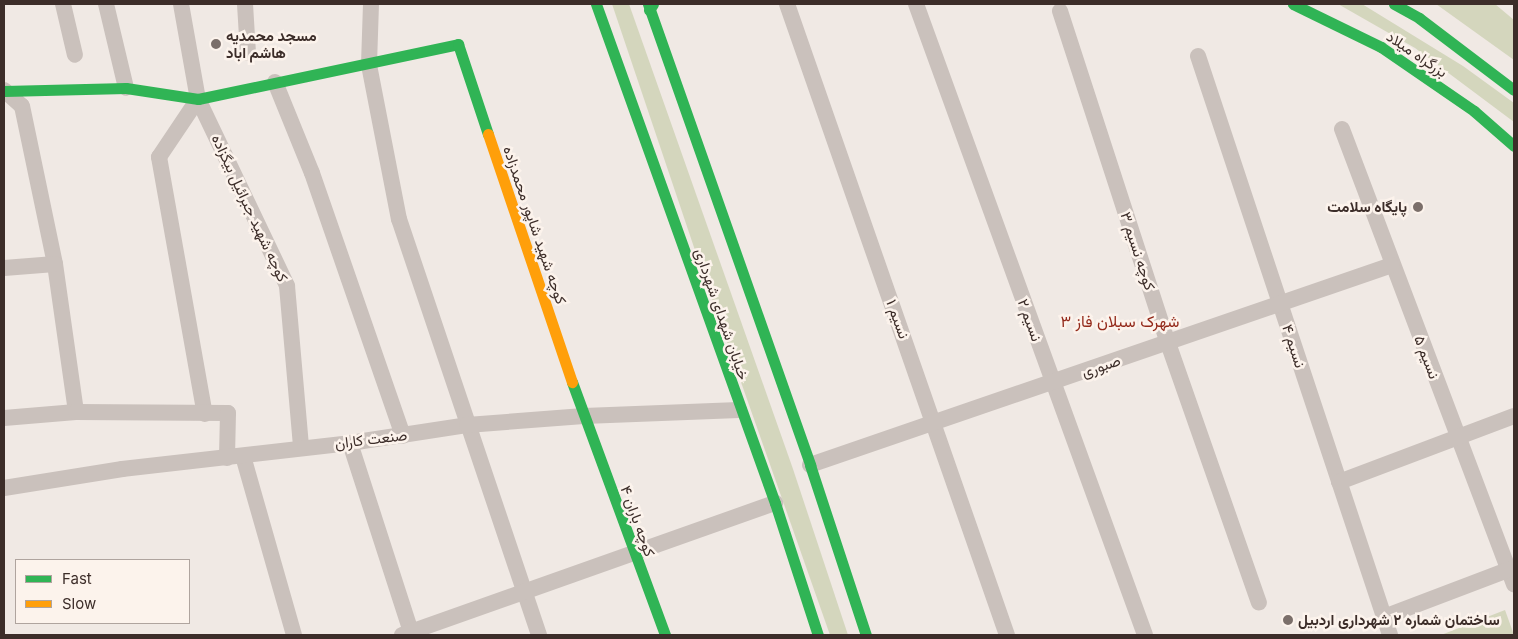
<!DOCTYPE html>
<html>
<head>
<meta charset="utf-8">
<style>
	body { margin:0 }
	#map { position:relative; width:1518px; height:639px; overflow:hidden; background:#f0e9e4; font-family:Inter,Vazirmatn,sans-serif }
	div>[style] { position:absolute }
	.green>* { inset:0; background:#d4d6bd }
	.street>* { height:16px; margin:-8px; padding:0 8px; transform-origin:8px; border-radius:8px; background:#cac1bc }
	.fast>* { height:11px; margin:-5.5px; padding:0 5.5px; transform-origin:5.5px; border-radius:5.5px; background:#30b455 }
	.slow>* { height:11px; margin:-5.5px; padding:0 5.5px; transform-origin:5.5px; border-radius:5.5px; background:#ff9f0a }
	.dots>* { width:14px; height:14px; translate:-50% -50%; box-sizing:border-box; border:2px solid #fcf3ec; border-radius:50% }
	span { translate:-50% -50%; white-space:nowrap; text-align:center; line-height:1.15; -webkit-text-stroke:5px #fcf3ec; paint-order:stroke }
	.poi-label { font-size:15px; color:#3c2d29; font-weight:700 }
	.left { translate:0 -50%; text-align:left }
	.right { translate:-100% -50%; text-align:right }
	.street-label { font-size:15px; color:#3c2d29 }
	.neighbourhood-label { font-size:16px; color:#93291a }
	.frame { position:absolute; inset:0; border:5px solid #3c2d29; pointer-events:none }
	.legend { position:absolute; left:15px; top:559px; width:175px; height:65px; box-sizing:border-box; background:#fcf3ec; border:1px solid #afa49e; margin:0; padding:6px 9px; list-style:none; font-size:15px; color:#3c2d29 }
	.legend li { display:flex; align-items:center; gap:10px; height:25px }
	.legend b { width:25px; border:1px solid #afa49e }
</style>
</head>
<body>
<div id="map">
	<div class="green">
		<i style="clip-path:polygon(612px 4px,629px 4px,793px 469px,848px 635px,830px 635px,704px 277px)"></i>
		<i style="clip-path:polygon(1338px 4px,1362px 4px,1463px 66px,1514px 103px,1514px 122px,1415px 48px)"></i>
		<i style="clip-path:polygon(1436px 4px,1495px 4px,1514px 20px,1514px 60px)"></i>
		<i style="clip-path:polygon(1505px 610px,1514px 635px,1441px 635px)"></i>
	</div>
	<div class="street">
		<i style="left:63px;top:4px;width:52px;rotate:76.8deg"></i>
		<i style="left:106px;top:4px;width:86px;rotate:76.6deg"></i>
		<i style="left:181px;top:4px;width:97px;rotate:79.9deg"></i>
		<i style="left:198px;top:99px;width:207px;rotate:64.5deg"></i>
		<i style="left:287px;top:286px;width:162px;rotate:85deg"></i>
		<i style="left:245px;top:4px;width:49px;rotate:86.5deg"></i>
		<i style="left:371px;top:4px;width:61px;rotate:91.9deg"></i>
		<i style="left:369px;top:65px;width:157px;rotate:79deg"></i>
		<i style="left:399px;top:219px;width:439px;rotate:71.4deg"></i>
		<i style="left:787px;top:4px;width:668px;rotate:70.78deg"></i>
		<i style="left:916px;top:4px;width:671px;rotate:70.05deg"></i>
		<i style="left:1060px;top:11px;width:349px;rotate:72deg"></i>
		<i style="left:1168px;top:343px;width:275px;rotate:70.7deg"></i>
		<i style="left:1198px;top:56px;width:610px;rotate:71.65deg"></i>
		<i style="left:275px;top:82px;width:98px;rotate:67.9deg"></i>
		<i style="left:312px;top:173px;width:278px;rotate:70.9deg"></i>
		<i style="left:4px;top:90px;width:24px;rotate:42deg"></i>
		<i style="left:22px;top:106px;width:161px;rotate:78.2deg"></i>
		<i style="left:55px;top:264px;width:149px;rotate:81.9deg"></i>
		<i style="left:198px;top:99px;width:70px;rotate:123.9deg"></i>
		<i style="left:159px;top:157px;width:261px;rotate:79.9deg"></i>
		<i style="left:1342px;top:129px;width:487px;rotate:69.3deg"></i>
		<i style="left:4px;top:268px;width:51px;rotate:-4.5deg"></i>
		<i style="left:4px;top:418px;width:72px;rotate:-4.8deg"></i>
		<i style="left:76px;top:412px;width:152px;rotate:0.4deg"></i>
		<i style="left:228px;top:413px;width:45px;rotate:91.3deg"></i>
		<i style="left:350px;top:443px;width:202px;rotate:72.1deg"></i>
		<i style="left:243px;top:456px;width:186px;rotate:74.1deg"></i>
		<i style="left:810px;top:465px;width:615px;rotate:-18.96deg"></i>
		<i style="left:1339px;top:482px;width:187px;rotate:-20.7deg"></i>
		<i style="left:4px;top:488px;width:120px;rotate:-9.1deg"></i>
		<i style="left:122px;top:469px;width:229px;rotate:-6.5deg"></i>
		<i style="left:350px;top:443px;width:118px;rotate:-8.7deg"></i>
		<i style="left:467px;top:425px;width:117px;rotate:-4.4deg"></i>
		<i style="left:584px;top:416px;width:155px;rotate:-2.2deg"></i>
		<i style="left:1384px;top:617px;width:133px;rotate:-20.8deg"></i>
		<i style="left:402px;top:635px;width:396px;rotate:-19.5deg"></i>
	</div>
	<div class="fast">
		<i style="left:596px;top:4px;width:530px;rotate:70.27deg"></i>
		<i style="left:775px;top:503px;width:139px;rotate:72deg"></i>
		<i style="left:648px;top:4px;width:489px;rotate:70.6deg"></i>
		<i style="left:810px;top:465px;width:179px;rotate:71.8deg"></i>
		<i style="left:1293px;top:4px;width:98px;rotate:26deg"></i>
		<i style="left:1381px;top:47px;width:113px;rotate:34.5deg"></i>
		<i style="left:1474px;top:111px;width:53px;rotate:41.2deg"></i>
		<i style="left:1394px;top:4px;width:29px;rotate:29deg"></i>
		<i style="left:1419px;top:18px;width:119px;rotate:37.2deg"></i>
		<i style="left:649px;top:10px;width:7px;rotate:-56deg"></i>
		<i style="left:4px;top:91px;width:122px;rotate:-1.4deg"></i>
		<i style="left:126px;top:88px;width:73px;rotate:8.7deg"></i>
		<i style="left:198px;top:99px;width:266px;rotate:-11.9deg"></i>
		<i style="left:458px;top:44px;width:95px;rotate:71.6deg"></i>
		<i style="left:572px;top:382px;width:270px;rotate:69.8deg"></i>
	</div>
	<div class="slow">
		<i style="left:488px;top:134px;width:262px;rotate:71.3deg"></i>
	</div>
	<div class="dots">
		<i style="left:216px;top:44px;background:#7b6f6a"></i>
		<i style="left:1418px;top:207px;background:#7b6f6a"></i>
		<i style="left:1288px;top:620px;background:#7b6f6a"></i>
	</div>
	<div class="poi-label">
		<span class="left" style="left:226px;top:44px">مسجد محمدیه<br>هاشم اباد</span>
		<span class="right" style="left:1407px;top:207px">پایگاه سلامت</span>
		<span class="left" style="left:1298px;top:620px">ساختمان شماره ۲ شهرداری اردبیل</span>
	</div>
	<div class="street-label">
		<span style="left:1417px;top:54px;rotate:34deg">بزرگراه میلاد</span>
		<span style="left:250px;top:208px;rotate:65deg">کوچه شهید جبرائیل بیگزاده</span>
		<span style="left:535px;top:225px;rotate:71deg">کوچه شهید شاپور محمدزاده</span>
		<span style="left:1138px;top:251px;rotate:72deg">کوچه نسیم ۳</span>
		<span style="left:722px;top:314px;rotate:71deg">خیابان شهدای شهرداری</span>
		<span style="left:898px;top:319px;rotate:70deg">نسیم ۱</span>
		<span style="left:1030px;top:320px;rotate:70deg">نسیم ۲</span>
		<span style="left:1294px;top:346px;rotate:72deg">نسیم ۴</span>
		<span style="left:1427px;top:357px;rotate:69deg">نسیم ۵</span>
		<span style="left:1101px;top:366px;rotate:-19deg">صبوری</span>
		<span style="left:371px;top:439px;rotate:-7deg">صنعت کاران</span>
		<span style="left:638px;top:521px;rotate:70deg">کوچه باران ۴</span>
	</div>
	<div class="neighbourhood-label">
		<span style="left:1120px;top:321px">شهرک سبلان فاز ۳</span>
	</div>
	<div class="frame"></div>
	<ul class="legend">
	<li><b style="height:6px;background:#30b455"></b>Fast</li>
	<li><b style="height:6px;background:#ff9f0a"></b>Slow</li>
	</ul>
</div>
</body>
</html>
